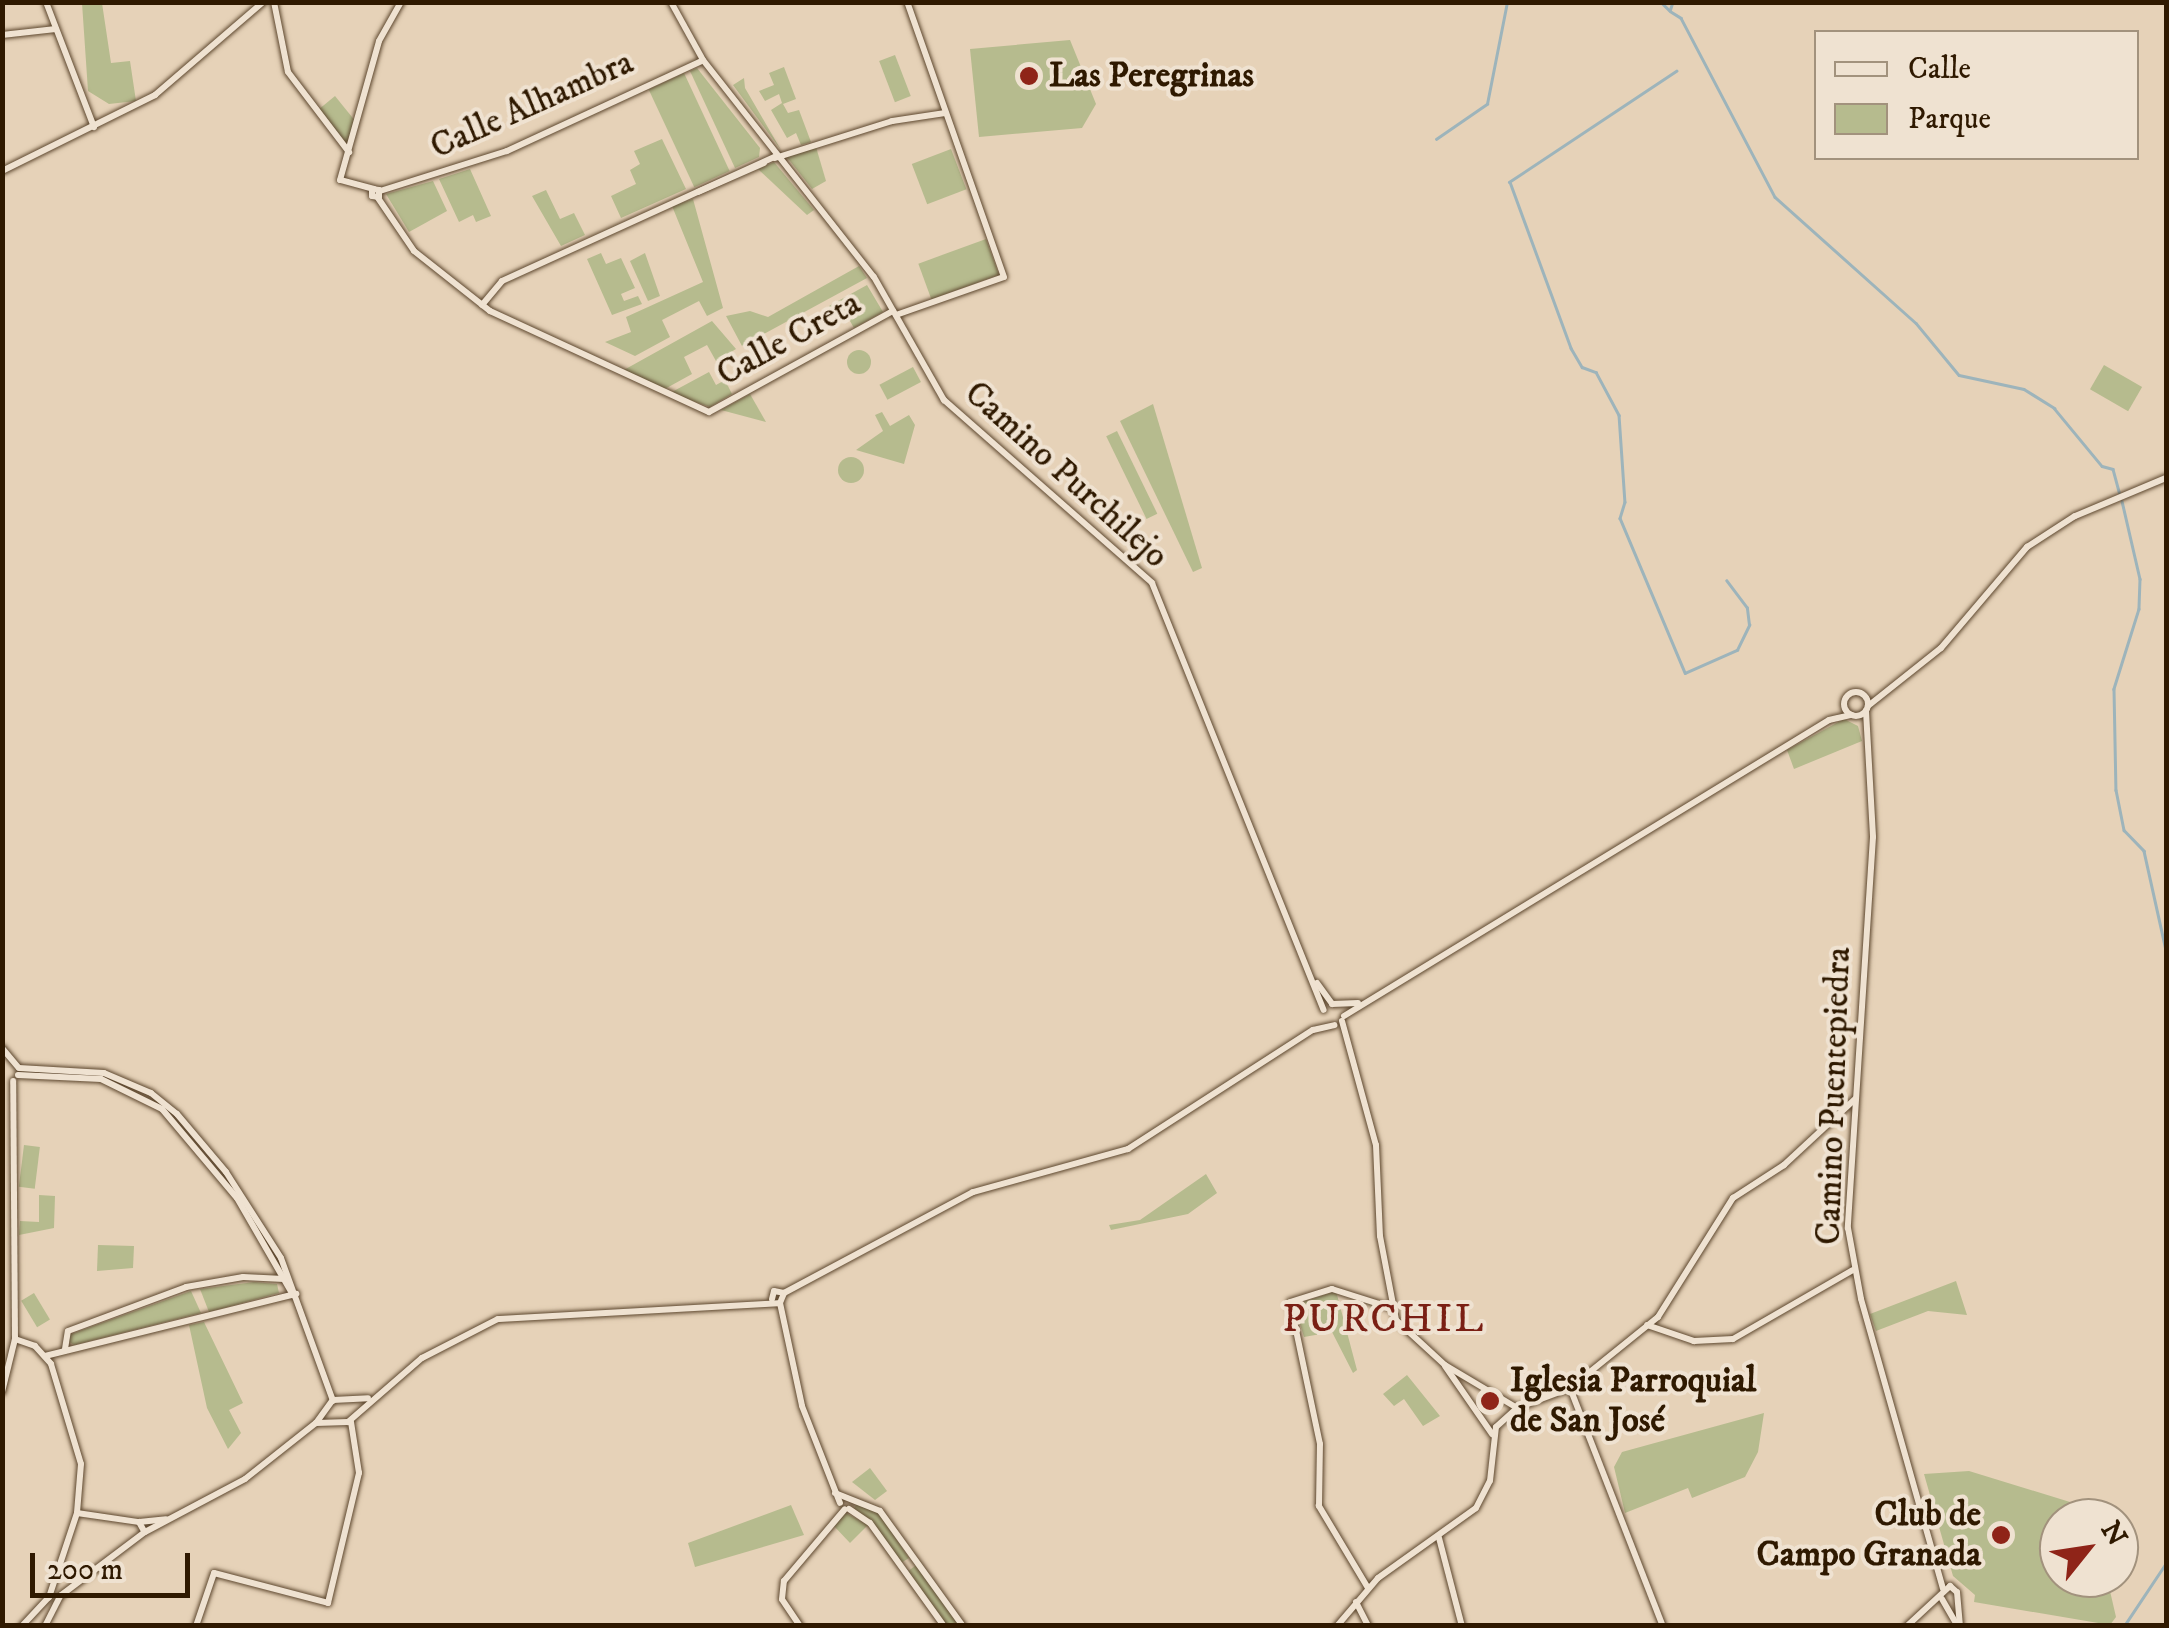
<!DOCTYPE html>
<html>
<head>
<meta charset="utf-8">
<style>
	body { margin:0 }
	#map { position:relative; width:2169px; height:1628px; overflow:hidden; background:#e6d2b8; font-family:"IM FELL DW Pica",serif }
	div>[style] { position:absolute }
	.green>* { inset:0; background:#b6bb8e; transform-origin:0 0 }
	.round { border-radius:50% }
	.stream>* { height:2.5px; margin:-1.25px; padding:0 1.25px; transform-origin:1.25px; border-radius:1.25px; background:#9db4bb }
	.roads { filter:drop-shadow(0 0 2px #5d472e) drop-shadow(0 0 2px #5d472e) }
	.minor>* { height:6px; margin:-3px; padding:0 3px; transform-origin:3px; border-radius:3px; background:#efe2d1 }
	.minor>.ring { margin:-3px; padding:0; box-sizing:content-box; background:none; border:6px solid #efe2d1; border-radius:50% }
	.dots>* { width:28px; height:28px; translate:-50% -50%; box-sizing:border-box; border:5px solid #efe2d1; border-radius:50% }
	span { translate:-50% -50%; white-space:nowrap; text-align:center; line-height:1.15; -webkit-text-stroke:8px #efe2d1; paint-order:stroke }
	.poi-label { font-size:35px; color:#2f1900; font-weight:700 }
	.left { translate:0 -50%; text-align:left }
	.right { translate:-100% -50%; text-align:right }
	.street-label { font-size:35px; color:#2f1900 }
	.quarter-label { font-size:40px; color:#7a1f14; letter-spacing:2.5px }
	.frame { position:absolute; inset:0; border:5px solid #2f1900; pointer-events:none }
	.legend { position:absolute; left:1814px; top:30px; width:325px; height:130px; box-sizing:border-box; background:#efe2d1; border:2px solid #a2927d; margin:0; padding:12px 18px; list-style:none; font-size:30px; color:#2f1900 }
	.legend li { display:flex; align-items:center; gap:20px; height:50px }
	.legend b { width:50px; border:2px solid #a2927d }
	.north { position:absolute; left:2039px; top:1498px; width:100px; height:100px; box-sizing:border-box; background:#efe2d1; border:2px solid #a2927d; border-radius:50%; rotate:60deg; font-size:28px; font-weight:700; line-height:40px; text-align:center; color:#2f1900 }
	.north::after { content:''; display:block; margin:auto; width:35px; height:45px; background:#8f2418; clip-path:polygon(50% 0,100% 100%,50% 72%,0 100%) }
	.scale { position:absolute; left:30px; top:1553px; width:160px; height:45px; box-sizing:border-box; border:5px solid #2f1900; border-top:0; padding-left:12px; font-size:30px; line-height:35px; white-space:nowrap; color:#2f1900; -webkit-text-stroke:8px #efe2d1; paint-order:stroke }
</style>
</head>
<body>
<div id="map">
	<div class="green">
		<i style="clip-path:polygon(82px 3px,102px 3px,111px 63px,130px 61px,136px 101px,109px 104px,88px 91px)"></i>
		<i style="clip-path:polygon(1070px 40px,1096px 104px,1082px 128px,979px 137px,970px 49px)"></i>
		<i style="left:895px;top:55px;width:44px;height:17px;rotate:69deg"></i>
		<i style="clip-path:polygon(784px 67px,796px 99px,783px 104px,788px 113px,799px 110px,811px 142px,801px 145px,796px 133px,787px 138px,771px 110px,782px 103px,779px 94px,765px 101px,759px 91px,774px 85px,769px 73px)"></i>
		<i style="clip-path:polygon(697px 68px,760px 148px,759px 157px,735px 168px,690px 71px)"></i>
		<i style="left:684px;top:73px;width:108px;height:39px;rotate:65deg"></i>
		<i style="clip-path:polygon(744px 78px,745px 88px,781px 150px,733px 85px)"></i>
		<i style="clip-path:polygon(335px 96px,356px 122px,348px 145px,318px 110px)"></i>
		<i style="clip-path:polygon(662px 139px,686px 189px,621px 218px,611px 196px,636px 184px,630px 170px,640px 164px,634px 151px)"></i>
		<i style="clip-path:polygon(816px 147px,826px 181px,812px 189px,786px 156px)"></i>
		<i style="left:951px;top:149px;width:43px;height:42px;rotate:69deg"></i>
		<i style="clip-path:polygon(774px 162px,814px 210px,807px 215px,758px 169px)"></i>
		<i style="clip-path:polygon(470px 169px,491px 216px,476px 222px,473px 215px,459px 222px,439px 179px)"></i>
		<i style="clip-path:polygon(433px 181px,447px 211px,409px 232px,386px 194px)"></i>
		<i style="clip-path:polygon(546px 190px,560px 219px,574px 213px,585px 235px,561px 246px,532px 196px)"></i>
		<i style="clip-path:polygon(693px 199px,723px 308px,707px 316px,699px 301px,662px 320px,670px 337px,635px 356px,605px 342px,631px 332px,626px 317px,703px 282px,672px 206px)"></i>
		<i style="left:986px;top:239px;width:38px;height:72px;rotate:70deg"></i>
		<i style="clip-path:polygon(601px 253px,606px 264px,621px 258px,635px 288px,621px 294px,624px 301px,638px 296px,642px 304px,612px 315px,587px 259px)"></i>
		<i style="clip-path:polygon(645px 253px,660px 296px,648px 301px,630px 261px)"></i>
		<i style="clip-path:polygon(859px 266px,867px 278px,742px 346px,726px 316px,750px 311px,768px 317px)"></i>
		<i style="clip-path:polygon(867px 285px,883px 312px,854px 328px,846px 314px,836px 319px,829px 306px)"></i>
		<i style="clip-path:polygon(712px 321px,736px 349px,716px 361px,707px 345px,684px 357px,692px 374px,663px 390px,622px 371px)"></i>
		<i class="round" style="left:847px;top:350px;width:24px;height:24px"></i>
		<i style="left:2104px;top:365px;width:44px;height:28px;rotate:30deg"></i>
		<i style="left:913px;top:367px;width:17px;height:38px;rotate:62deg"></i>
		<i style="clip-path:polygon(709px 372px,716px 385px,725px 380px,732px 394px,710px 407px,670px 393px)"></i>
		<i style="clip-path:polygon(750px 394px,766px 422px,721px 410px)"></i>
		<i style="clip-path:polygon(1153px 404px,1202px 568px,1193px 572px,1120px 421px)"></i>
		<i style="clip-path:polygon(882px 412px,890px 426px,909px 415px,915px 425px,904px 464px,856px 450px,883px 431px,875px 415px)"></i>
		<i style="left:1117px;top:431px;width:92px;height:12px;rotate:64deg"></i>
		<i class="round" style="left:838px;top:457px;width:26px;height:26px"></i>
		<i style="clip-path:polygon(1844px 719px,1858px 726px,1862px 741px,1794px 769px,1787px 750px)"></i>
		<i style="left:24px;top:1145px;width:16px;height:42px;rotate:7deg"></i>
		<i style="clip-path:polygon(1206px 1174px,1217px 1193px,1188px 1214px,1111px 1230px,1109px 1225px,1140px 1220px)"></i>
		<i style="clip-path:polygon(39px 1195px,55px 1196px,54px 1228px,19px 1235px,20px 1221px,39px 1222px)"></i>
		<i style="clip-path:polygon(98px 1245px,134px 1246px,133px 1268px,97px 1271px)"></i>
		<i style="clip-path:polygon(1956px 1281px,1967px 1315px,1928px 1311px,1876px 1331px,1870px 1314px)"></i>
		<i style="clip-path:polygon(254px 1282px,277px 1284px,279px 1293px,209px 1312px,200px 1289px)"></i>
		<i style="clip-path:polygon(191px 1291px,201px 1313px,74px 1345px,68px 1341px,71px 1334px)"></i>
		<i style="clip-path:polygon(1336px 1291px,1357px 1370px,1353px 1373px,1332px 1332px,1304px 1337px,1294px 1305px)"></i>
		<i style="left:34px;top:1293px;width:31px;height:15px;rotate:59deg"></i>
		<i style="clip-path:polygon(204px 1322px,243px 1403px,229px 1410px,241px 1433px,228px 1449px,207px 1408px,189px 1325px)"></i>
		<i style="clip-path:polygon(1407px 1375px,1440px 1416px,1423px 1426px,1404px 1399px,1394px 1406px,1383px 1394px)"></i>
		<i style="clip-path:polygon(1764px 1413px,1758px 1452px,1745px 1477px,1692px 1498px,1688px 1488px,1625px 1513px,1614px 1467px,1622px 1452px)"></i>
		<i style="clip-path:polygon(870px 1468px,887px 1491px,875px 1500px,852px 1482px)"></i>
		<i style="clip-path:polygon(1969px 1471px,2070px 1502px,2078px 1518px,2059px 1518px,2059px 1578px,2107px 1578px,2116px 1617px,2110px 1625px,1974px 1602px,1975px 1595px,1953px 1576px,1924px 1474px)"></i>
		<i style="clip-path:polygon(857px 1503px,879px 1513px,909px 1558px,901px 1563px,854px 1509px)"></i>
		<i style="clip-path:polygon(791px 1505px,804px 1535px,695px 1567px,688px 1543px)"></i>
		<i style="clip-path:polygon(846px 1513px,868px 1525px,850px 1543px,833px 1525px)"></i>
		<i style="clip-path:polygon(915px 1566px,917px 1566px,961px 1625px,946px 1625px,907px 1572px)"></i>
	</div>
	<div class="stream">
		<i style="left:1661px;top:2px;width:11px;rotate:45deg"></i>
		<i style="left:1673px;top:2px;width:9px;rotate:108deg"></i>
		<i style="left:1670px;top:11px;width:13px;rotate:32deg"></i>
		<i style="left:1681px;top:18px;width:202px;rotate:62.3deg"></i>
		<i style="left:1775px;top:197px;width:189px;rotate:41.8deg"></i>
		<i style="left:1916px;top:323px;width:67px;rotate:50.4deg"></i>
		<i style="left:1959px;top:375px;width:66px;rotate:12.2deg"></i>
		<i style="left:2024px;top:389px;width:36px;rotate:32deg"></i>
		<i style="left:2054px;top:408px;width:75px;rotate:50.4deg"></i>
		<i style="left:2102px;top:466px;width:11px;rotate:15deg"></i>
		<i style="left:2113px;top:469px;width:24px;rotate:75deg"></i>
		<i style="left:1677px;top:71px;width:201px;rotate:146.4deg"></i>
		<i style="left:1510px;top:182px;width:177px;rotate:69.8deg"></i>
		<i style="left:1571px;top:348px;width:22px;rotate:60deg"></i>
		<i style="left:1582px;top:367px;width:15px;rotate:20deg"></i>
		<i style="left:1596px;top:372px;width:49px;rotate:61.9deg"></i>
		<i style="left:1619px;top:415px;width:87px;rotate:86.1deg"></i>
		<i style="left:1625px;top:502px;width:17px;rotate:107deg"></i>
		<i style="left:1620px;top:518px;width:168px;rotate:67.2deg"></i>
		<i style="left:1685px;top:673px;width:57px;rotate:-23.9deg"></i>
		<i style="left:1737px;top:650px;width:28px;rotate:-64deg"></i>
		<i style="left:1749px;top:625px;width:17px;rotate:-97deg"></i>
		<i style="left:1747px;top:608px;width:34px;rotate:-127deg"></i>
		<i style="left:1436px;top:139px;width:62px;rotate:-34.5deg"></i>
		<i style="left:1487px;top:104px;width:104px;rotate:-78.9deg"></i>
		<i style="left:2122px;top:501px;width:80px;rotate:77deg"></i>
		<i style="left:2140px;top:579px;width:30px;rotate:92deg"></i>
		<i style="left:2139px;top:609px;width:84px;rotate:107.4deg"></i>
		<i style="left:2114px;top:689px;width:101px;rotate:88.9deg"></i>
		<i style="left:2116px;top:790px;width:41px;rotate:78.7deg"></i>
		<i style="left:2124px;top:830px;width:29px;rotate:46deg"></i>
		<i style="left:2144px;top:851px;width:101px;rotate:77.5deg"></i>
		<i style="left:2124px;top:1626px;width:76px;rotate:-56.3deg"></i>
	</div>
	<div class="roads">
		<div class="minor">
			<i style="left:46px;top:2px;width:134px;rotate:69deg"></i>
			<i style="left:274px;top:2px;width:71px;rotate:78.7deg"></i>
			<i style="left:288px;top:72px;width:101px;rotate:52.7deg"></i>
			<i style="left:671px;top:2px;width:66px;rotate:61.1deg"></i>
			<i style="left:703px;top:60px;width:276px;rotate:51.8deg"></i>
			<i style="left:874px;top:277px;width:142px;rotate:60.4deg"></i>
			<i style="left:944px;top:400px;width:277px;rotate:41.3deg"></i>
			<i style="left:1152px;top:583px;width:460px;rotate:68.1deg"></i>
			<i style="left:2px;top:35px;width:54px;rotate:-6.3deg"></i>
			<i style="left:775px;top:158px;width:123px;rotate:-17.5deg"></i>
			<i style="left:892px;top:121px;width:54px;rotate:-8.6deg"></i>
			<i style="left:2px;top:171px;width:171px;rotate:-26.4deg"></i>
			<i style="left:155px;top:95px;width:143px;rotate:-40.7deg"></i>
			<i style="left:372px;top:189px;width:7px;rotate:8deg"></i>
			<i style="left:379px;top:190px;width:7px;rotate:90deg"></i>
			<i style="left:379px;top:197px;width:7px;rotate:-172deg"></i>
			<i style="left:372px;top:196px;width:7px;rotate:-90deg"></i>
			<i style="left:374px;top:189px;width:35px;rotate:-165deg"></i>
			<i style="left:340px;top:180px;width:144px;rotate:-74.3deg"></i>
			<i style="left:379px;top:41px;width:45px;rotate:-60.6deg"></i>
			<i style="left:380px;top:191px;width:133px;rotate:-17.5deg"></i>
			<i style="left:507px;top:151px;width:215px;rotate:-24.8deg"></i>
			<i style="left:698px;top:192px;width:72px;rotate:-23.7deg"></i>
			<i style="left:378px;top:198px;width:64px;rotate:55.8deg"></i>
			<i style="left:414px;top:251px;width:97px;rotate:38.3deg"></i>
			<i style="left:490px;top:311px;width:241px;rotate:24.8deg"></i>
			<i style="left:709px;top:412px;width:210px;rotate:-28.8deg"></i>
			<i style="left:482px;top:305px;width:31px;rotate:-50deg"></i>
			<i style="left:502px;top:281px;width:301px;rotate:-24.5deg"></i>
			<i style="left:896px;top:315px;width:114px;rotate:-19.4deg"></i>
			<i style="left:1004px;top:277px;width:292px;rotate:-109.4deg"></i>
			<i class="ring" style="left:1844px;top:692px;width:18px;height:18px"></i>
			<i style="left:1868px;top:706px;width:93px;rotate:-38.5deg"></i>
			<i style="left:1941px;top:648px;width:133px;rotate:-49.6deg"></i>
			<i style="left:2027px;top:547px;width:57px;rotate:-32.9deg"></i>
			<i style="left:2075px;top:516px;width:99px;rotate:-22.7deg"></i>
			<i style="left:1866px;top:711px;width:126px;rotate:86.8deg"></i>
			<i style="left:1873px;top:837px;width:392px;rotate:93.7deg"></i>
			<i style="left:1848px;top:1228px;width:72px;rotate:79.6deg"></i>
			<i style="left:1861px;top:1299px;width:301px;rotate:74.2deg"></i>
			<i style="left:1317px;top:983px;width:26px;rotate:54deg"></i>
			<i style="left:1332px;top:1004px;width:26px;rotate:-2deg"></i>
			<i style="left:1344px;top:1016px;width:568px;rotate:-31.4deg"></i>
			<i style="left:1829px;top:720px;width:23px;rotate:-13deg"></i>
			<i style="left:1342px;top:1021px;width:129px;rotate:74.7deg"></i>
			<i style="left:1376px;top:1145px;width:91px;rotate:87.5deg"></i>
			<i style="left:1380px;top:1236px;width:86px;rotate:79.2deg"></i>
			<i style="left:1396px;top:1320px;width:67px;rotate:42.6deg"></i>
			<i style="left:1445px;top:1365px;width:84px;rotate:30.8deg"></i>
			<i style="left:2px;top:1048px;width:25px;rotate:50deg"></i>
			<i style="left:19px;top:1068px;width:85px;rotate:3.4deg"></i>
			<i style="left:104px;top:1073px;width:51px;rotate:23.1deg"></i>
			<i style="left:151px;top:1093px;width:33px;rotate:39deg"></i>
			<i style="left:177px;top:1114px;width:76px;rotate:49.8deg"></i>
			<i style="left:226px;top:1172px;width:102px;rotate:57.4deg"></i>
			<i style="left:281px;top:1258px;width:152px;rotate:70deg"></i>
			<i style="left:18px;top:1075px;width:83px;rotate:2.8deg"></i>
			<i style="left:101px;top:1079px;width:68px;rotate:26.2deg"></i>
			<i style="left:162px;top:1109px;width:116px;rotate:49.9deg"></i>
			<i style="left:237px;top:1198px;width:112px;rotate:60deg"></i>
			<i style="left:772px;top:1299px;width:8px;rotate:-76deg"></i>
			<i style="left:774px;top:1291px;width:10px;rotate:11deg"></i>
			<i style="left:780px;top:1303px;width:11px;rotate:-68deg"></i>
			<i style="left:784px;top:1293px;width:214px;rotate:-28.1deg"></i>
			<i style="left:973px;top:1192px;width:161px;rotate:-15.5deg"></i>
			<i style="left:1128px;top:1149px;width:220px;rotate:-32.8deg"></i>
			<i style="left:1313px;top:1030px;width:22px;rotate:-13deg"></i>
			<i style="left:780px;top:1303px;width:105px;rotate:77.9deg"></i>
			<i style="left:802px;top:1406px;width:104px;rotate:68.6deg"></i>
			<i style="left:1647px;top:1325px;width:50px;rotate:18.8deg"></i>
			<i style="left:1694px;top:1341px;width:39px;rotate:-3deg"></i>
			<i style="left:1733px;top:1339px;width:138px;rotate:-29.9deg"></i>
			<i style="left:15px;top:1339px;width:21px;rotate:19deg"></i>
			<i style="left:35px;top:1346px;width:24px;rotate:48deg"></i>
			<i style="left:51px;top:1364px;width:104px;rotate:73.3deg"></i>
			<i style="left:81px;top:1464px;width:49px;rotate:94.7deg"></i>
			<i style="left:77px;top:1513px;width:89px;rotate:108.4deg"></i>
			<i style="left:49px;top:1597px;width:40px;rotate:133deg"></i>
			<i style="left:65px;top:1349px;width:18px;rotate:-81deg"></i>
			<i style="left:68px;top:1331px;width:126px;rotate:-20.4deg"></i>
			<i style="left:186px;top:1287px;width:58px;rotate:-10deg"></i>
			<i style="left:243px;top:1277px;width:41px;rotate:2.8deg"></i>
			<i style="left:45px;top:1356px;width:259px;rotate:-13.9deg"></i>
			<i style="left:1445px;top:1366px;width:83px;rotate:55.3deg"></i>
			<i style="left:1570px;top:1388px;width:256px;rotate:68.7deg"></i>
			<i style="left:2px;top:1392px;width:55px;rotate:-76.2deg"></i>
			<i style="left:15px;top:1339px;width:258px;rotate:-90.4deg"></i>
			<i style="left:316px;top:1423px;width:32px;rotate:-2deg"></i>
			<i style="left:348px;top:1422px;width:98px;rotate:-40.9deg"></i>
			<i style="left:422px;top:1358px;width:85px;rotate:-27.2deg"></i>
			<i style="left:498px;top:1319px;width:282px;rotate:-3.2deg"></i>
			<i style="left:835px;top:1493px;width:48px;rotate:21.8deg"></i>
			<i style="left:880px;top:1511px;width:142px;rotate:54.2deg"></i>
			<i style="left:849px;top:1509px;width:25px;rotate:34deg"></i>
			<i style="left:870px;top:1523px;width:127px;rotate:54.3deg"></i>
			<i style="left:77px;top:1513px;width:63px;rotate:8.3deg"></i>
			<i style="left:139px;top:1522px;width:10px;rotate:61deg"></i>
			<i style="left:139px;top:1522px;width:27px;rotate:-6deg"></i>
			<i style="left:1439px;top:1538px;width:91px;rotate:75.4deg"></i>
			<i style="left:1368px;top:1588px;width:96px;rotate:-120.9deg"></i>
			<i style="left:1319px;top:1506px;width:62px;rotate:-89.1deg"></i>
			<i style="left:1320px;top:1444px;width:145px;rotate:-101.9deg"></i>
			<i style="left:1290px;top:1302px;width:44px;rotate:-17.2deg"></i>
			<i style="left:1332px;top:1289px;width:63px;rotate:17.6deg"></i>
			<i style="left:1942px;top:1599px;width:28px;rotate:60deg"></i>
			<i style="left:1356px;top:1602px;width:27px;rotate:63deg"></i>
			<i style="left:45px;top:1626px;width:34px;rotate:-63deg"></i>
			<i style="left:60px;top:1596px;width:106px;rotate:-37deg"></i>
			<i style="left:145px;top:1532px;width:113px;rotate:-27.9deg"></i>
			<i style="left:245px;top:1479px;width:90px;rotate:-38.3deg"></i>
			<i style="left:316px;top:1423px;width:29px;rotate:-54deg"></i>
			<i style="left:333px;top:1400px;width:35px;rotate:-3deg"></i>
			<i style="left:196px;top:1626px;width:56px;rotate:-71.2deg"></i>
			<i style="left:214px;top:1573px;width:118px;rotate:14.7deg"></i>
			<i style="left:328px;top:1603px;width:134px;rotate:-76.6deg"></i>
			<i style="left:359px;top:1473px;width:52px;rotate:-98.9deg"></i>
			<i style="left:800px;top:1626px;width:32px;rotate:-124deg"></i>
			<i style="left:782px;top:1599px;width:18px;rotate:-84deg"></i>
			<i style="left:784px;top:1581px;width:94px;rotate:-49.7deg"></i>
			<i style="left:1337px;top:1626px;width:63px;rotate:-49.5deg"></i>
			<i style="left:1378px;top:1578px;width:120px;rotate:-35.5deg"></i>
			<i style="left:1476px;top:1508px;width:30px;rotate:-63deg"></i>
			<i style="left:1490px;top:1481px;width:54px;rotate:-83.7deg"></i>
			<i style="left:1496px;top:1427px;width:28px;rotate:-42deg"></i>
			<i style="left:1517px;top:1408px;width:57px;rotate:-20.7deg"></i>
			<i style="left:1570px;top:1388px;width:113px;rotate:-38.9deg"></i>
			<i style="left:1658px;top:1317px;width:141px;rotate:-57.8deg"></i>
			<i style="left:1733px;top:1198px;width:61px;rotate:-32.9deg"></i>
			<i style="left:1784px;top:1165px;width:97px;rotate:-42.9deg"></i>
			<i style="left:1907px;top:1626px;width:59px;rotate:-42.9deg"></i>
			<i style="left:1950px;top:1586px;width:9px;rotate:41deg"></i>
			<i style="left:1957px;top:1592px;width:34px;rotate:85deg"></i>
		</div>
	</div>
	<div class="dots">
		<i style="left:1029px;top:76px;background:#8f2418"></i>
		<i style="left:1490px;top:1401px;background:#8f2418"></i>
		<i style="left:2001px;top:1535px;background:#8f2418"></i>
	</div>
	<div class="poi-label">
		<span class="left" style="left:1049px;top:76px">Las Peregrinas</span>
		<span class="left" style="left:1510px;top:1401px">Iglesia Parroquial<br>de San José</span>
		<span class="right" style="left:1981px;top:1535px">Club de<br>Campo Granada</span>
	</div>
	<div class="street-label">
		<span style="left:532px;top:105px;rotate:-24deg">Calle Alhambra</span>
		<span style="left:789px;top:339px;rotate:-29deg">Calle Creta</span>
		<span style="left:1066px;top:475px;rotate:42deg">Camino Purchilejo</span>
		<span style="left:1834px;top:1096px;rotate:-88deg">Camino Puentepiedra</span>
	</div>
	<div class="quarter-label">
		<span style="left:1384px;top:1320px">PURCHIL</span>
	</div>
	<div class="frame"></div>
	<ul class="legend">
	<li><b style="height:12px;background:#efe2d1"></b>Calle</li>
	<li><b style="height:28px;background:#b6bb8e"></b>Parque</li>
	</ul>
	<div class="north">N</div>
	<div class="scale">200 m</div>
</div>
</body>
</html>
